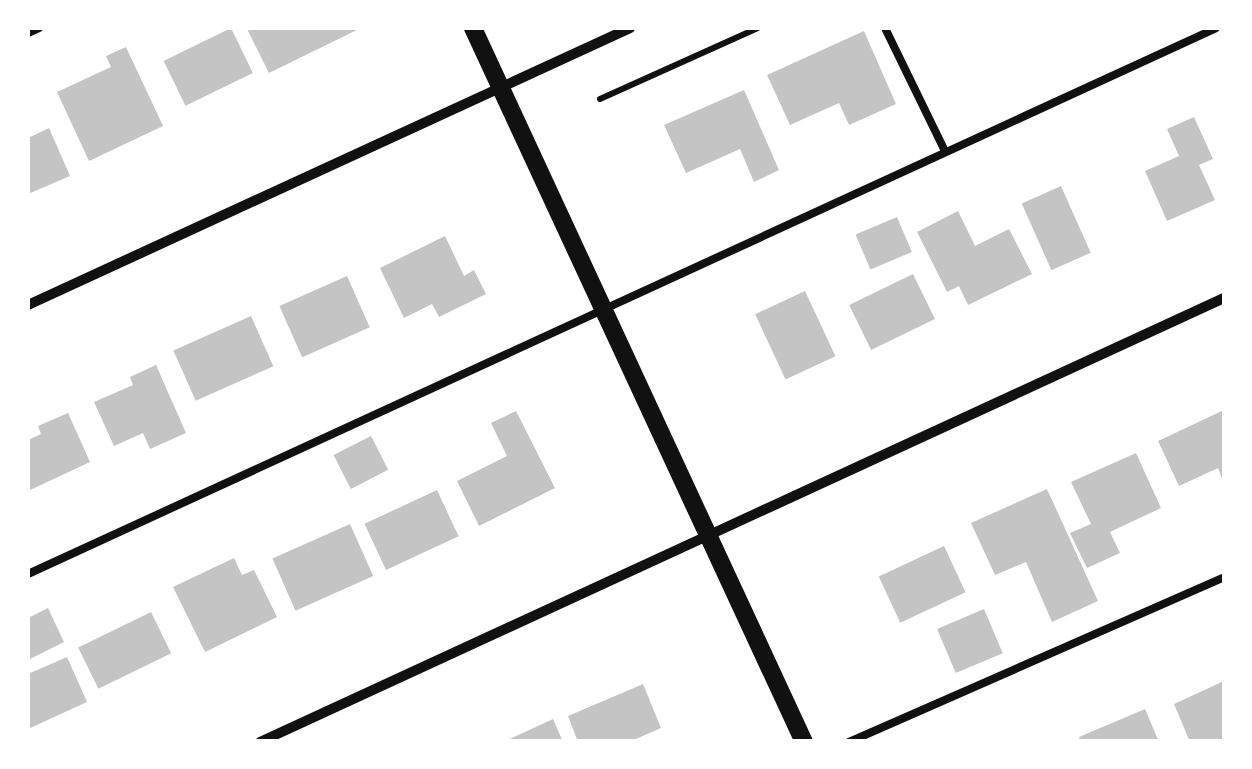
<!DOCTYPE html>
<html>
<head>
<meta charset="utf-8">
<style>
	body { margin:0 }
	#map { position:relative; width:1252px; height:769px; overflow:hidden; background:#fff; font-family:Inter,sans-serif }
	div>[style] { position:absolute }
	.building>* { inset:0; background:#c4c4c4; transform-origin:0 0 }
	.path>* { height:6px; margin:-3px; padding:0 3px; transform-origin:3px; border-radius:3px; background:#111 }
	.service>* { height:8px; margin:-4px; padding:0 4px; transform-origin:4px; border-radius:4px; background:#111 }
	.minor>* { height:10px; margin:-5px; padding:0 5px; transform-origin:5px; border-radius:5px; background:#111 }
	.tertiary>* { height:18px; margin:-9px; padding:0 9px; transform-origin:9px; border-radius:9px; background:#111 }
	span { translate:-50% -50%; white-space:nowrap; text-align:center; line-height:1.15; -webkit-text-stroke:10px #fff; paint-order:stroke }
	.frame { position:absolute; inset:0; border:30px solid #fff; pointer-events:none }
</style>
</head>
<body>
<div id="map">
	<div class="building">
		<i style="left:231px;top:28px;width:50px;height:75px;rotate:64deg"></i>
		<i style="clip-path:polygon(251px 28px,361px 28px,269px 73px,247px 29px)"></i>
		<i style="clip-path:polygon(864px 31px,896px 104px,849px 125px,839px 103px,790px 125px,767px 75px)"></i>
		<i style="clip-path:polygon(126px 47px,163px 126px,89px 161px,57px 92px,111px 67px,106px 56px)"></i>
		<i style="clip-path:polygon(744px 90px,779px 170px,754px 182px,740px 149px,686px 173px,664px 125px)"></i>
		<i style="clip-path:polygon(1194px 117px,1213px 159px,1199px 165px,1215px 200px,1167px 221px,1145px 171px,1179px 156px,1167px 129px)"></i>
		<i style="clip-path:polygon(49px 128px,70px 176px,28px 194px,28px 138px)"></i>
		<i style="left:1061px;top:186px;width:73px;height:43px;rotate:66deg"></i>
		<i style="clip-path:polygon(958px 211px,975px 246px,1009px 229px,1032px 274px,968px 305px,959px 286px,947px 292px,917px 232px)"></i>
		<i style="left:897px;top:217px;width:38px;height:45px;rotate:67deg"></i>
		<i style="clip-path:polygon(445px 236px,464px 276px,474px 270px,486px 294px,439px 317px,432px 304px,404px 318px,380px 268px)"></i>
		<i style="left:913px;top:274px;width:50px;height:71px;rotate:64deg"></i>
		<i style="left:347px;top:276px;width:56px;height:74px;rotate:66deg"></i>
		<i style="left:805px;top:291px;width:72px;height:55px;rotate:65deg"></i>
		<i style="left:251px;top:316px;width:55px;height:85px;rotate:66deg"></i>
		<i style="clip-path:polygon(156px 365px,186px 433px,150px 449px,143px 433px,114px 446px,94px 402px,133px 385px,130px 377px)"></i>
		<i style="clip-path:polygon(1224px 410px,1224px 484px,1218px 468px,1179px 486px,1158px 441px)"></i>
		<i style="clip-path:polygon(516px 411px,555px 488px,479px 526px,457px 481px,507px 456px,491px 423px)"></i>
		<i style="clip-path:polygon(68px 413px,90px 462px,28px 491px,28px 440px,41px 434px,38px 426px)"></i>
		<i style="left:371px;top:436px;width:38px;height:42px;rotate:63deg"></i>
		<i style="clip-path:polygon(1136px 453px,1161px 508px,1110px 532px,1120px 553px,1087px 568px,1070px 533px,1091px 524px,1071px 482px)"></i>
		<i style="clip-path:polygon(1047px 489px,1098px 601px,1052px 622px,1026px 562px,995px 575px,971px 523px)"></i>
		<i style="left:437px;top:490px;width:51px;height:80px;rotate:65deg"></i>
		<i style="left:350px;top:524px;width:57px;height:85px;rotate:66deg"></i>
		<i style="left:944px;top:546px;width:51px;height:72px;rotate:65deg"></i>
		<i style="clip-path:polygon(234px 558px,242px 575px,254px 570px,277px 617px,205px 652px,173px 587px)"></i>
		<i style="clip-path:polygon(48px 608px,64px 642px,28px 660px,28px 618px)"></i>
		<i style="left:984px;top:609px;width:48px;height:51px;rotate:67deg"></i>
		<i style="left:151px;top:612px;width:46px;height:81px;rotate:64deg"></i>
		<i style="clip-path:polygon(67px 657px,87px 702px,28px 729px,28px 674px)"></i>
		<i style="clip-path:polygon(1224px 681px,1224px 742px,1190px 742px,1174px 704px)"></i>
		<i style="clip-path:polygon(643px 684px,661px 728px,629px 742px,578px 742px,568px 716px)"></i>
		<i style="clip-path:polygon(1145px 709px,1159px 742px,1081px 742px,1079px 737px)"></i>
		<i style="clip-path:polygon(553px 719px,563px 742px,503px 742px)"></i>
	</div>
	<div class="path">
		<i style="left:600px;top:99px;width:173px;rotate:-24.2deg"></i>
	</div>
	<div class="service">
		<i style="left:885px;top:28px;width:137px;rotate:64deg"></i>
		<i style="left:28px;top:33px;width:12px;rotate:-24deg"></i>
		<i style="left:28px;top:574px;width:1307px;rotate:-24.68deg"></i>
		<i style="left:849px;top:742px;width:410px;rotate:-23.7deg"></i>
	</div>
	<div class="minor">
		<i style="left:28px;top:305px;width:663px;rotate:-24.71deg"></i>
		<i style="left:260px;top:742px;width:1061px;rotate:-24.73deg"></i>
	</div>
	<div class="tertiary">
		<i style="left:473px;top:28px;width:787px;rotate:65.13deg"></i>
	</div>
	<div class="frame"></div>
</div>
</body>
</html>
